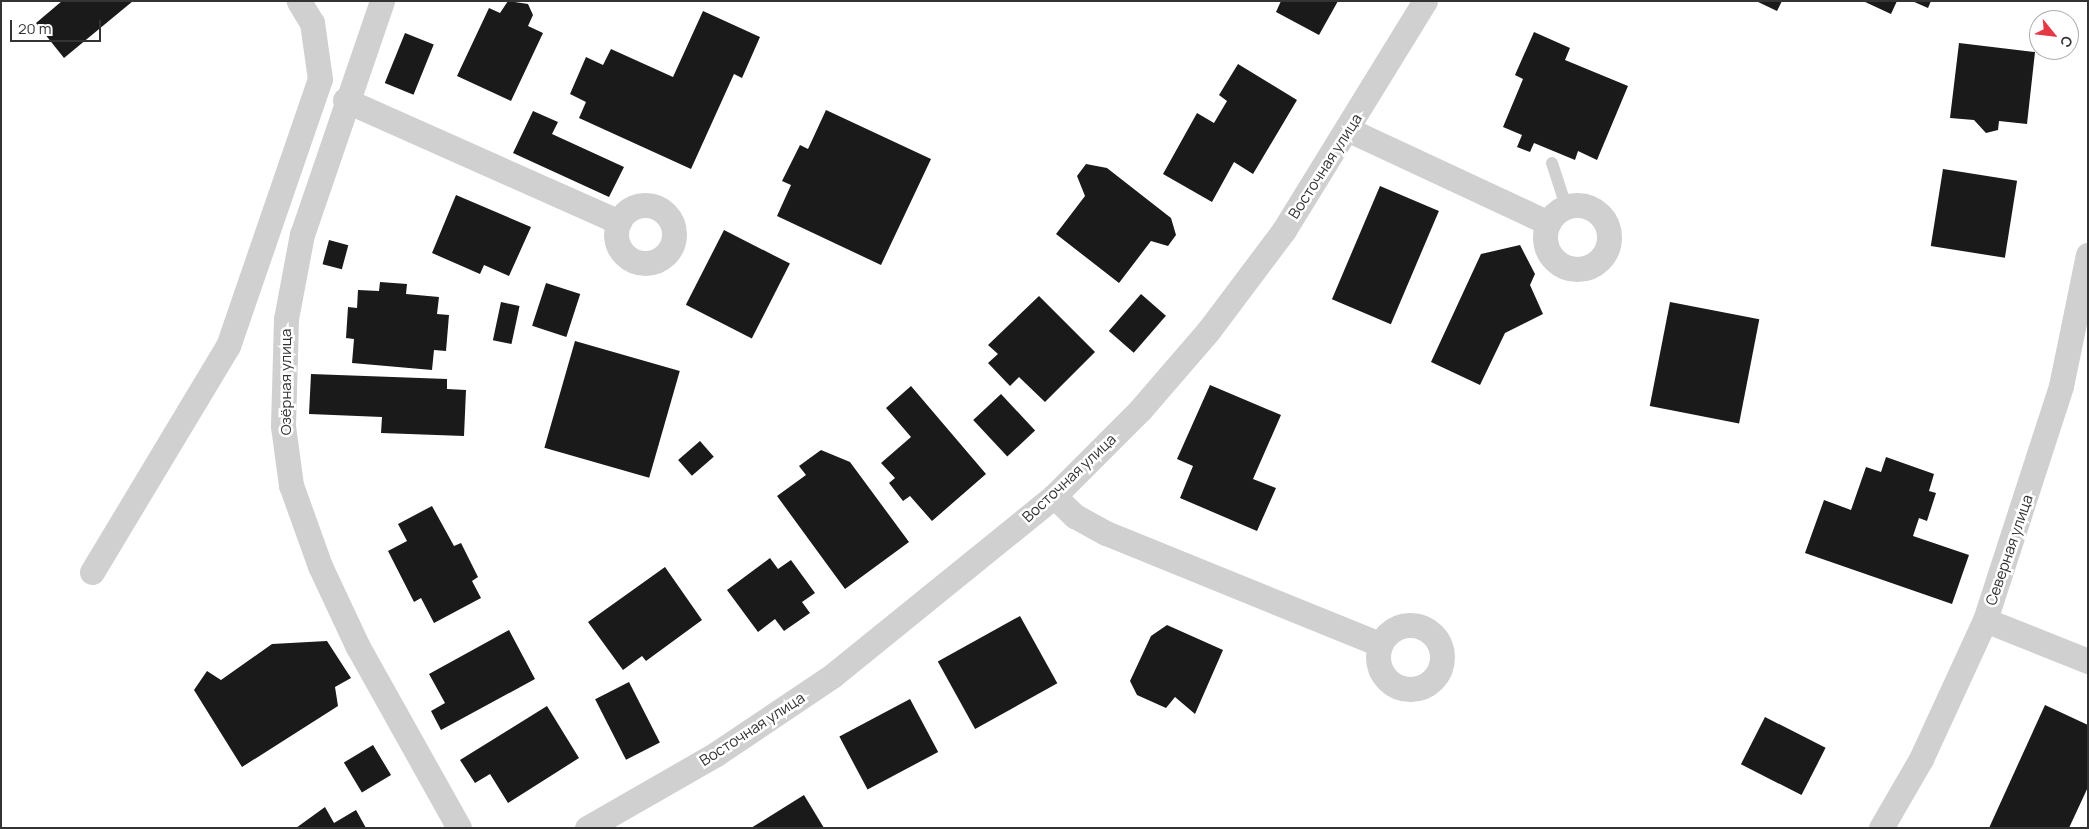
<!DOCTYPE html>
<html>
<head>
<meta charset="utf-8">
<style>
	body { margin:0 }
	#map { position:relative; width:2089px; height:829px; overflow:hidden; background:#fff; font-family:Manrope,sans-serif }
	div>[style] { position:absolute }
	.building>* { inset:0; background:#1a1a1a; transform-origin:0 0 }
	.service>* { height:12px; margin:-6px; padding:0 6px; transform-origin:6px; border-radius:6px; background:#d0d0d0 }
	.minor>* { height:25px; margin:-12.5px; padding:0 12.5px; transform-origin:12.5px; border-radius:12.5px; background:#d0d0d0 }
	.minor>.ring { margin:-12.5px; padding:0; box-sizing:content-box; background:none; border:25px solid #d0d0d0; border-radius:50% }
	span { translate:-50% -50%; white-space:nowrap; text-align:center; line-height:1.15; -webkit-text-stroke:5px #fff; paint-order:stroke }
	.street-label { font-size:15px; color:#333 }
	.frame { position:absolute; inset:0; border:2px solid #333; pointer-events:none }
	.north { position:absolute; left:2029px; top:10px; width:50px; height:50px; box-sizing:border-box; background:#fff; border:1px solid #adadad; border-radius:50%; rotate:119deg; font-size:14px; font-weight:700; line-height:20px; text-align:center; color:#333 }
	.north::after { content:''; display:block; margin:auto; width:18px; height:22px; background:#e63946; clip-path:polygon(50% 0,100% 100%,50% 72%,0 100%) }
	.scale { position:absolute; left:10px; top:20px; width:91px; height:22px; box-sizing:border-box; border:2px solid #333; border-top:0; padding-left:6px; font-size:15px; line-height:18px; white-space:nowrap; color:#333; -webkit-text-stroke:4px #fff; paint-order:stroke }
</style>
</head>
<body>
<div id="map">
	<div class="building">
		<i style="clip-path:polygon(62px 1px,133px 1px,64px 58px,36px 23px)"></i>
		<i style="clip-path:polygon(508px 1px,528px 4px,533px 15px,528px 26px,543px 33px,511px 101px,457px 76px,489px 8px,500px 13px)"></i>
		<i style="clip-path:polygon(1281px 1px,1338px 1px,1319px 35px,1276px 12px)"></i>
		<i style="clip-path:polygon(1756px 1px,1782px 1px,1777px 11px)"></i>
		<i style="clip-path:polygon(1863px 1px,1897px 1px,1891px 14px)"></i>
		<i style="clip-path:polygon(1912px 1px,1931px 1px,1928px 8px)"></i>
		<i style="clip-path:polygon(703px 11px,760px 37px,742px 78px,734px 74px,691px 169px,579px 118px,586px 102px,570px 94px,586px 57px,603px 65px,611px 49px,673px 77px)"></i>
		<i style="clip-path:polygon(1534px 32px,1570px 48px,1565px 60px,1628px 86px,1597px 160px,1578px 151px,1575px 160px,1534px 143px,1530px 152px,1517px 147px,1522px 135px,1503px 127px,1523px 79px,1515px 75px)"></i>
		<i style="left:405px;top:33px;width:31px;height:54px;rotate:22deg"></i>
		<i style="clip-path:polygon(1959px 43px,2035px 52px,2027px 124px,1999px 121px,1998px 130px,1986px 133px,1974px 120px,1950px 118px)"></i>
		<i style="clip-path:polygon(1238px 64px,1297px 100px,1253px 174px,1234px 162px,1212px 202px,1163px 174px,1197px 113px,1214px 123px,1227px 101px,1219px 95px)"></i>
		<i style="clip-path:polygon(826px 110px,931px 159px,881px 265px,777px 216px,791px 185px,782px 181px,800px 145px,808px 149px)"></i>
		<i style="clip-path:polygon(533px 111px,558px 122px,552px 134px,624px 167px,609px 197px,513px 153px)"></i>
		<i style="clip-path:polygon(1086px 164px,1107px 168px,1171px 218px,1176px 235px,1168px 246px,1151px 241px,1119px 283px,1056px 234px,1085px 196px,1077px 176px)"></i>
		<i style="left:1943px;top:169px;width:75px;height:78px;rotate:9deg"></i>
		<i style="left:1380px;top:186px;width:64px;height:123px;rotate:23deg"></i>
		<i style="clip-path:polygon(456px 195px,531px 227px,509px 276px,484px 265px,480px 274px,432px 253px)"></i>
		<i style="left:724px;top:230px;width:74px;height:84px;rotate:27deg"></i>
		<i style="left:329px;top:240px;width:20px;height:25px;rotate:15deg"></i>
		<i style="clip-path:polygon(1520px 245px,1535px 274px,1530px 285px,1543px 314px,1505px 333px,1480px 385px,1431px 362px,1481px 254px)"></i>
		<i style="clip-path:polygon(380px 282px,407px 284px,406px 294px,439px 297px,437px 314px,449px 315px,446px 351px,434px 350px,432px 370px,352px 363px,354px 339px,346px 338px,348px 307px,357px 308px,358px 290px,379px 291px)"></i>
		<i style="left:546px;top:283px;width:36px;height:45px;rotate:18deg"></i>
		<i style="left:1141px;top:294px;width:33px;height:49px;rotate:41deg"></i>
		<i style="clip-path:polygon(1039px 296px,1095px 352px,1045px 402px,1019px 377px,1010px 386px,988px 363px,998px 354px,988px 345px)"></i>
		<i style="left:501px;top:302px;width:19px;height:39px;rotate:12deg"></i>
		<i style="left:1670px;top:302px;width:91px;height:106px;rotate:11deg"></i>
		<i style="left:575px;top:341px;width:109px;height:111px;rotate:16deg"></i>
		<i style="clip-path:polygon(311px 374px,447px 379px,447px 389px,466px 390px,464px 436px,381px 433px,382px 417px,309px 414px)"></i>
		<i style="clip-path:polygon(1210px 385px,1281px 415px,1253px 479px,1276px 488px,1257px 531px,1180px 498px,1193px 466px,1177px 459px)"></i>
		<i style="clip-path:polygon(911px 386px,986px 474px,932px 521px,910px 496px,903px 501px,889px 483px,895px 478px,881px 463px,911px 437px,886px 408px)"></i>
		<i style="left:1001px;top:394px;width:50px;height:38px;rotate:47deg"></i>
		<i style="left:700px;top:441px;width:21px;height:29px;rotate:49deg"></i>
		<i style="clip-path:polygon(821px 450px,850px 462px,909px 542px,845px 589px,777px 496px,806px 475px,799px 466px)"></i>
		<i style="clip-path:polygon(1886px 457px,1934px 474px,1929px 491px,1936px 493px,1927px 521px,1919px 518px,1913px 536px,1969px 555px,1952px 604px,1805px 553px,1824px 500px,1851px 510px,1866px 467px,1881px 472px)"></i>
		<i style="clip-path:polygon(432px 506px,454px 546px,461px 543px,478px 577px,472px 581px,481px 598px,434px 623px,421px 598px,414px 602px,388px 551px,407px 541px,398px 524px)"></i>
		<i style="clip-path:polygon(770px 558px,778px 569px,791px 560px,815px 593px,802px 602px,810px 613px,784px 631px,775px 619px,758px 632px,727px 590px)"></i>
		<i style="clip-path:polygon(665px 567px,702px 620px,646px 661px,642px 656px,623px 670px,588px 622px)"></i>
		<i style="left:1020px;top:616px;width:77px;height:94px;rotate:61deg"></i>
		<i style="clip-path:polygon(1167px 625px,1223px 650px,1195px 714px,1175px 697px,1166px 708px,1137px 695px,1130px 681px,1151px 636px)"></i>
		<i style="clip-path:polygon(509px 630px,535px 679px,441px 730px,431px 711px,445px 703px,429px 674px)"></i>
		<i style="clip-path:polygon(327px 641px,351px 678px,335px 687px,338px 706px,242px 767px,194px 690px,207px 671px,221px 680px,272px 644px)"></i>
		<i style="left:629px;top:682px;width:68px;height:38px;rotate:63deg"></i>
		<i style="left:910px;top:699px;width:60px;height:80px;rotate:62deg"></i>
		<i style="clip-path:polygon(2045px 705px,2088px 725px,2088px 787px,2069px 828px,1989px 828px)"></i>
		<i style="clip-path:polygon(547px 706px,579px 758px,508px 803px,490px 774px,475px 783px,460px 760px)"></i>
		<i style="left:1765px;top:717px;width:68px;height:53px;rotate:27deg"></i>
		<i style="left:373px;top:745px;width:35px;height:34px;rotate:59deg"></i>
		<i style="clip-path:polygon(804px 795px,824px 828px,751px 828px)"></i>
		<i style="clip-path:polygon(325px 807px,334px 823px,356px 810px,366px 828px,296px 828px)"></i>
	</div>
	<div class="service">
		<i style="left:1552px;top:163px;width:45px;rotate:72deg"></i>
	</div>
	<div class="minor">
		<i style="left:382px;top:1px;width:246px;rotate:108.9deg"></i>
		<i style="left:302px;top:234px;width:86px;rotate:100.7deg"></i>
		<i style="left:286px;top:319px;width:107px;rotate:91.6deg"></i>
		<i style="left:283px;top:426px;width:60px;rotate:82.3deg"></i>
		<i style="left:291px;top:485px;width:86px;rotate:70.3deg"></i>
		<i style="left:320px;top:566px;width:89px;rotate:64.9deg"></i>
		<i style="left:358px;top:647px;width:207px;rotate:60.8deg"></i>
		<i style="left:345px;top:100px;width:300px;rotate:24deg"></i>
		<i style="left:1349px;top:130px;width:220px;rotate:25deg"></i>
		<i class="ring" style="left:1545px;top:205px;width:39px;height:39px"></i>
		<i class="ring" style="left:616px;top:205px;width:33px;height:33px"></i>
		<i style="left:1054px;top:496px;width:29px;rotate:44deg"></i>
		<i style="left:1075px;top:516px;width:35px;rotate:29deg"></i>
		<i style="left:1106px;top:533px;width:296px;rotate:22.1deg"></i>
		<i style="left:92px;top:572px;width:264px;rotate:-59deg"></i>
		<i style="left:228px;top:346px;width:282px;rotate:-71deg"></i>
		<i style="left:320px;top:79px;width:57px;rotate:-98.1deg"></i>
		<i style="left:312px;top:23px;width:26px;rotate:-121deg"></i>
		<i style="left:1985px;top:620px;width:111px;rotate:21.7deg"></i>
		<i class="ring" style="left:1378px;top:625px;width:39px;height:39px"></i>
		<i style="left:587px;top:828px;width:149px;rotate:-29.8deg"></i>
		<i style="left:716px;top:754px;width:140px;rotate:-33.9deg"></i>
		<i style="left:832px;top:676px;width:286px;rotate:-39deg"></i>
		<i style="left:1054px;top:496px;width:122px;rotate:-45deg"></i>
		<i style="left:1140px;top:410px;width:106px;rotate:-49.2deg"></i>
		<i style="left:1209px;top:330px;width:125px;rotate:-53.1deg"></i>
		<i style="left:1284px;top:230px;width:269px;rotate:-58.4deg"></i>
		<i style="left:1881px;top:828px;width:80px;rotate:-59.9deg"></i>
		<i style="left:1921px;top:759px;width:153px;rotate:-65.3deg"></i>
		<i style="left:1985px;top:620px;width:246px;rotate:-72deg"></i>
		<i style="left:2061px;top:386px;width:134px;rotate:-78.4deg"></i>
	</div>
	<div class="street-label">
		<span style="left:1325px;top:166px;rotate:-57deg">Восточная улица</span>
		<span style="left:286px;top:382px;rotate:-90deg">Озёрная улица</span>
		<span style="left:1069px;top:478px;rotate:-43deg">Восточная улица</span>
		<span style="left:2009px;top:550px;rotate:-71deg">Северная улица</span>
		<span style="left:752px;top:729px;rotate:-33deg">Восточная улица</span>
	</div>
	<div class="frame"></div>
	<div class="north">С</div>
	<div class="scale">20 m</div>
</div>
</body>
</html>
